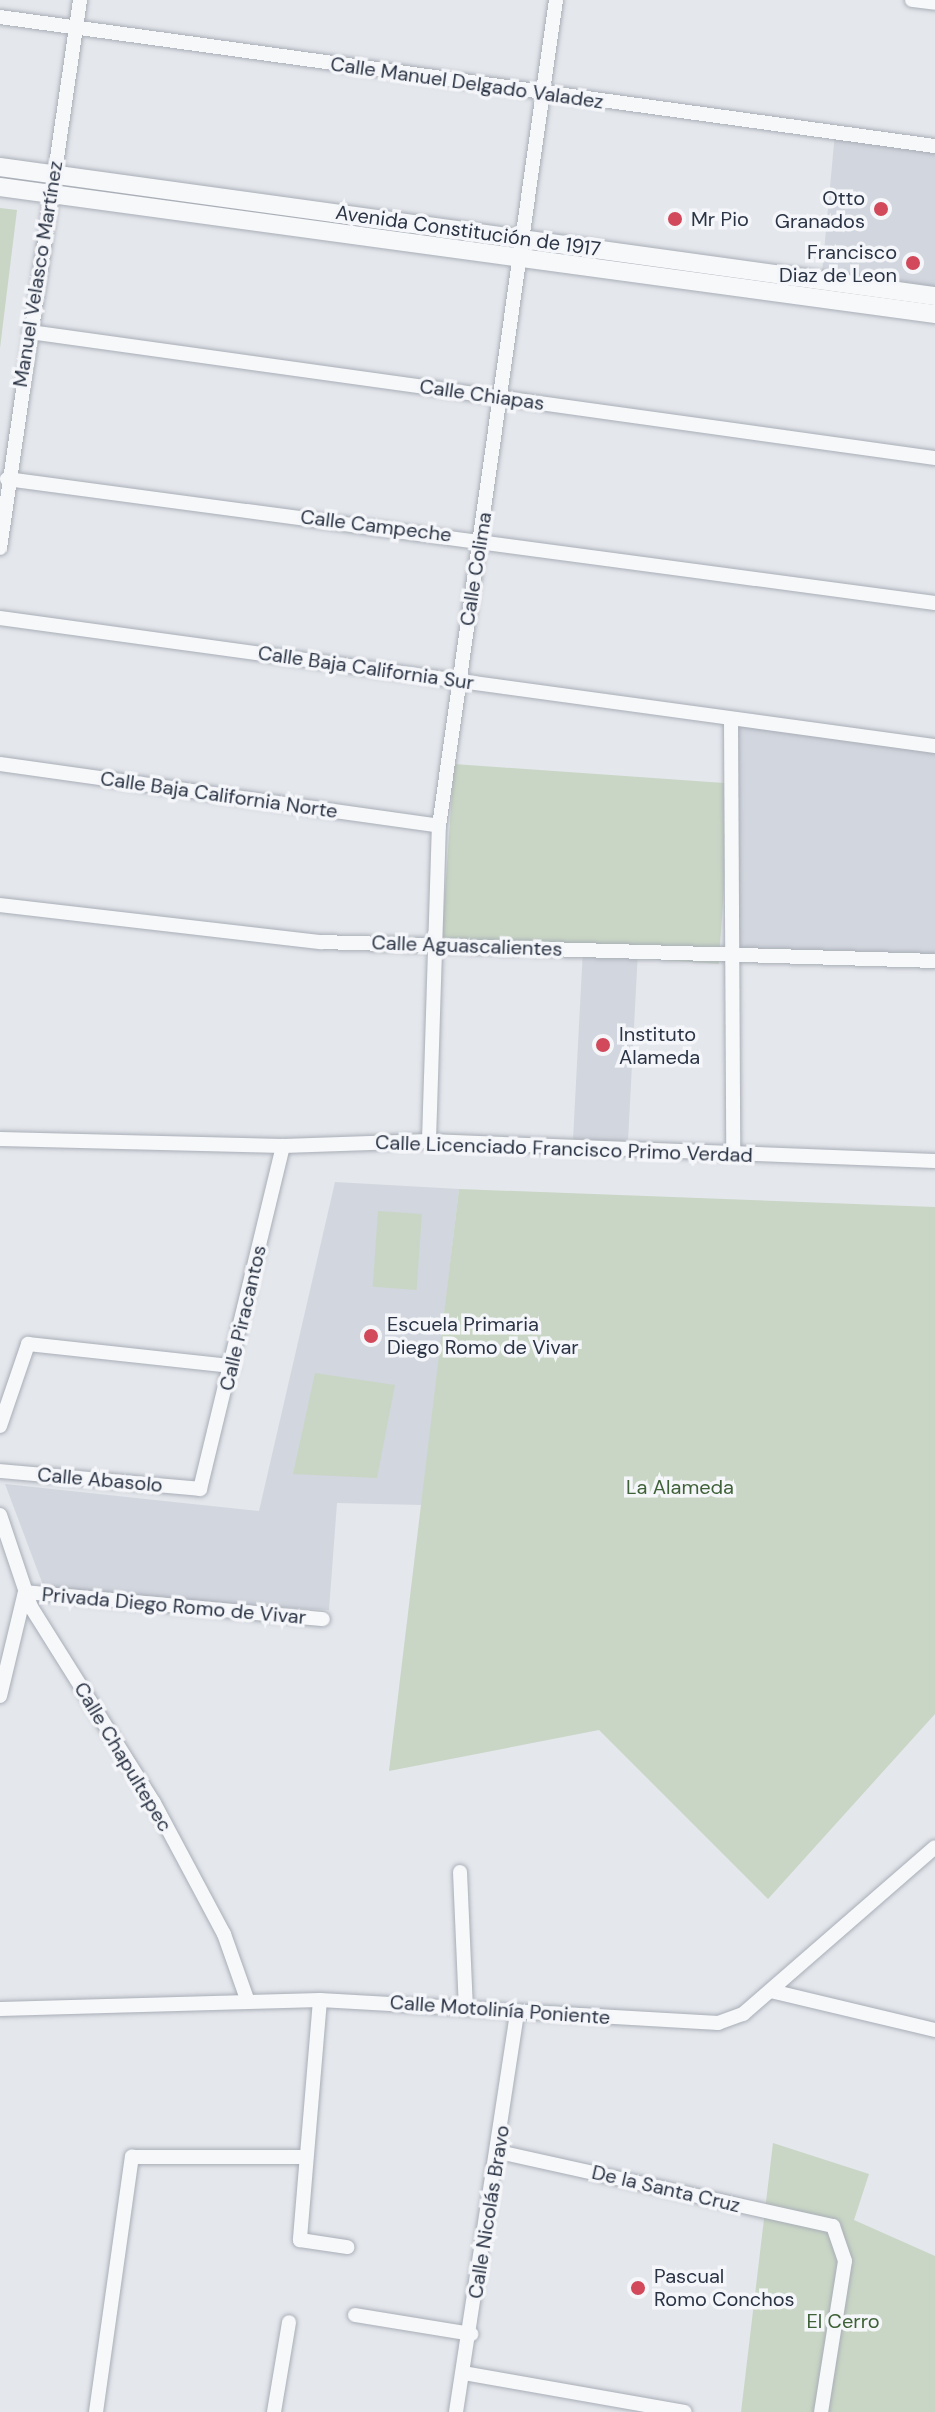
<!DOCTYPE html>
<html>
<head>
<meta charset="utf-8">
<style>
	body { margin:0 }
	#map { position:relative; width:935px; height:2412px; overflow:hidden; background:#e4e7ec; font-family:"DM Sans",sans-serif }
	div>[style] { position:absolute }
	.built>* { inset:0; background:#d2d6de; transform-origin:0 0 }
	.green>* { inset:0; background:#c9d6c5; transform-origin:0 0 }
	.roads { filter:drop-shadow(0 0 2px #a9aeb7) drop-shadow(0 0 2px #a9aeb7) }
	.minor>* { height:14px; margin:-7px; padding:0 7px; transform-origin:7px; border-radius:7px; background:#f7f8fa }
	.tertiary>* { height:18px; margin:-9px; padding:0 9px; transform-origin:9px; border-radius:9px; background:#f7f8fa }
	.dots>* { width:22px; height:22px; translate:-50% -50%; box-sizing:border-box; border:4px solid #f4f6f9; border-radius:50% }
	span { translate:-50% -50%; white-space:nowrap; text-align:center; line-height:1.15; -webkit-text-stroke:7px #f4f6f9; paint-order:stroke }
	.street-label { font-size:20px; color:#2b3445 }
	.poi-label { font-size:20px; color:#2b3445 }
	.right { translate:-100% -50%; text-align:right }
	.left { translate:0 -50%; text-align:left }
	.park-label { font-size:20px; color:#3f6138 }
</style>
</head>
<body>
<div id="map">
	<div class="built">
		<i style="clip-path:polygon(835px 133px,935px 146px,935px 289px,822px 273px)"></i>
		<i style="clip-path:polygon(731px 719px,935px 746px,935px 961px,732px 955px)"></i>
		<i style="left:583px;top:949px;width:55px;height:190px;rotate:3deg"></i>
		<i style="clip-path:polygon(335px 1182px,459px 1189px,422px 1505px,337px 1503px,329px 1610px,46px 1593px,5px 1484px,259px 1511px)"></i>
	</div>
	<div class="green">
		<i style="left:73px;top:182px;width:426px;height:7px;rotate:8deg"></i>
		<i style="clip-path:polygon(0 208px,17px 210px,0 348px)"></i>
		<i style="left:454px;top:764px;width:278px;height:181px;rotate:4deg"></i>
		<i style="clip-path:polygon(459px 1189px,935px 1207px,935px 1714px,768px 1899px,599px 1730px,389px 1771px)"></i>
		<i style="left:378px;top:1211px;width:44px;height:76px;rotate:4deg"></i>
		<i style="clip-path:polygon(315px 1373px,395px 1385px,377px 1478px,293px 1474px)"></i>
		<i style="clip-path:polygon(773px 2143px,869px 2174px,854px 2220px,935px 2256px,935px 2412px,741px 2412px)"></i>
	</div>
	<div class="roads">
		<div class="minor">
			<i style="left:912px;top:0;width:23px;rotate:7deg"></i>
			<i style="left:0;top:17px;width:944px;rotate:7.86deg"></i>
			<i style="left:30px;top:332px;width:914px;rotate:7.93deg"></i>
			<i style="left:7px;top:479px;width:936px;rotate:7.61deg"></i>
			<i style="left:0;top:548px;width:554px;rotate:-81.69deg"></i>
			<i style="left:0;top:618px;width:944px;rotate:7.8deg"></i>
			<i style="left:731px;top:719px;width:434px;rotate:89.7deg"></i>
			<i style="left:0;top:764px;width:443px;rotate:8deg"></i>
			<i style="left:0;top:905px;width:323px;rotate:6.6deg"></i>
			<i style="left:321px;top:942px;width:614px;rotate:1.77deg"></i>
			<i style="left:0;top:1139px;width:283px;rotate:1.4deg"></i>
			<i style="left:283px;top:1146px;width:146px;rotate:-2deg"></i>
			<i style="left:429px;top:1141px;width:506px;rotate:2.26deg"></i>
			<i style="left:429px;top:1141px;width:315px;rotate:-88.2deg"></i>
			<i style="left:439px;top:826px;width:834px;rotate:-81.94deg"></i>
			<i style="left:0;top:1426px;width:87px;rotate:-71.1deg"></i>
			<i style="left:28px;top:1344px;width:205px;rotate:6.2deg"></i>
			<i style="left:0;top:1471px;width:201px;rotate:5.1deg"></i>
			<i style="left:200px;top:1489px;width:353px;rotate:-76.4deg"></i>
			<i style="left:0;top:1515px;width:97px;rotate:71.4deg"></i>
			<i style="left:31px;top:1607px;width:231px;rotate:57.9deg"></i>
			<i style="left:154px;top:1803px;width:149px;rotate:61.9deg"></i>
			<i style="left:224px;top:1934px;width:69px;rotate:70.5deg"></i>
			<i style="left:0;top:1696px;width:107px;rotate:-76.5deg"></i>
			<i style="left:25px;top:1592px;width:299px;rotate:5.2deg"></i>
			<i style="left:460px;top:1872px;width:136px;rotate:87.5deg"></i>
			<i style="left:771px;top:1991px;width:169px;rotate:13.4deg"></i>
			<i style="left:320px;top:2000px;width:241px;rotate:94.8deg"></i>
			<i style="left:300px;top:2240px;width:48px;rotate:8.5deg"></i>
			<i style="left:0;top:2009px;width:320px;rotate:-1.6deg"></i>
			<i style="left:320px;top:2000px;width:399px;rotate:3.3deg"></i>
			<i style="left:718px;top:2023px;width:27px;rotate:-20deg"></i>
			<i style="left:743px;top:2014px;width:254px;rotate:-41deg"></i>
			<i style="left:499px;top:2152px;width:342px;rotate:12.5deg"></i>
			<i style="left:833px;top:2226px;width:37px;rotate:71deg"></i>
			<i style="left:845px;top:2261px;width:153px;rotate:99deg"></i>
			<i style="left:355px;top:2315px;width:118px;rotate:9.3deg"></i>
			<i style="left:464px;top:2373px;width:224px;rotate:10deg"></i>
			<i style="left:96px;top:2412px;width:258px;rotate:-82deg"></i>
			<i style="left:132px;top:2157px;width:174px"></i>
			<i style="left:274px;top:2412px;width:91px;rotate:-80.5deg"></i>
			<i style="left:456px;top:2412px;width:405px;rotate:-81.3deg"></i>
		</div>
		<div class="tertiary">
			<i style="left:0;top:167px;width:944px;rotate:7.86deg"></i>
			<i style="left:0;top:187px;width:944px;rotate:7.74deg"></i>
		</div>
	</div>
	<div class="dots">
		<i style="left:881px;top:209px;background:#d1495b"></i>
		<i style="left:675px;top:219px;background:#d1495b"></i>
		<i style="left:913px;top:263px;background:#d1495b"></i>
		<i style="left:603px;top:1045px;background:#d1495b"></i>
		<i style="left:371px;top:1336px;background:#d1495b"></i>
		<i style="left:638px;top:2288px;background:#d1495b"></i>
	</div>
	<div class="street-label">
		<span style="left:467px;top:83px;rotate:8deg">Calle Manuel Delgado Valadez</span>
		<span style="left:468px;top:231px;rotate:8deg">Avenida Constitución de 1917</span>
		<span style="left:38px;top:274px;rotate:-81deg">Manuel Velasco Martínez</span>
		<span style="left:482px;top:395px;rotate:8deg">Calle Chiapas</span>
		<span style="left:376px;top:526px;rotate:7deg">Calle Campeche</span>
		<span style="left:476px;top:569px;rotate:-81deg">Calle Colima</span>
		<span style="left:366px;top:668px;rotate:8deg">Calle Baja California Sur</span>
		<span style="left:219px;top:795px;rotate:8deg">Calle Baja California Norte</span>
		<span style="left:467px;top:946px;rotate:2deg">Calle Aguascalientes</span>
		<span style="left:564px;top:1149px;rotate:2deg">Calle Licenciado Francisco Primo Verdad</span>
		<span style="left:243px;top:1318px;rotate:-77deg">Calle Piracantos</span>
		<span style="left:100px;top:1480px;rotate:5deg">Calle Abasolo</span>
		<span style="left:174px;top:1606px;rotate:5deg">Privada Diego Romo de Vivar</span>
		<span style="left:123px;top:1757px;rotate:59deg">Calle Chapultepec</span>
		<span style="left:500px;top:2010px;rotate:4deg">Calle Motolinía Poniente</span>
		<span style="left:666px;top:2189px;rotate:13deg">De la Santa Cruz</span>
		<span style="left:489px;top:2212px;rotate:-81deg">Calle Nicolás Bravo</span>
	</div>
	<div class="poi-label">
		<span class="right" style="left:865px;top:210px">Otto<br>Granados</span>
		<span class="left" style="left:691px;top:219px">Mr Pio</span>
		<span class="right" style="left:897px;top:264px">Francisco<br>Diaz de Leon</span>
		<span class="left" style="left:619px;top:1046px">Instituto<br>Alameda</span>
		<span class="left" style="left:387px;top:1336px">Escuela Primaria<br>Diego Romo de Vivar</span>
		<span class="left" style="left:654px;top:2288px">Pascual<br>Romo Conchos</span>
	</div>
	<div class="park-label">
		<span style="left:680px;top:1487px">La Alameda</span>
		<span style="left:843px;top:2321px">El Cerro</span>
	</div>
</div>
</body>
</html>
